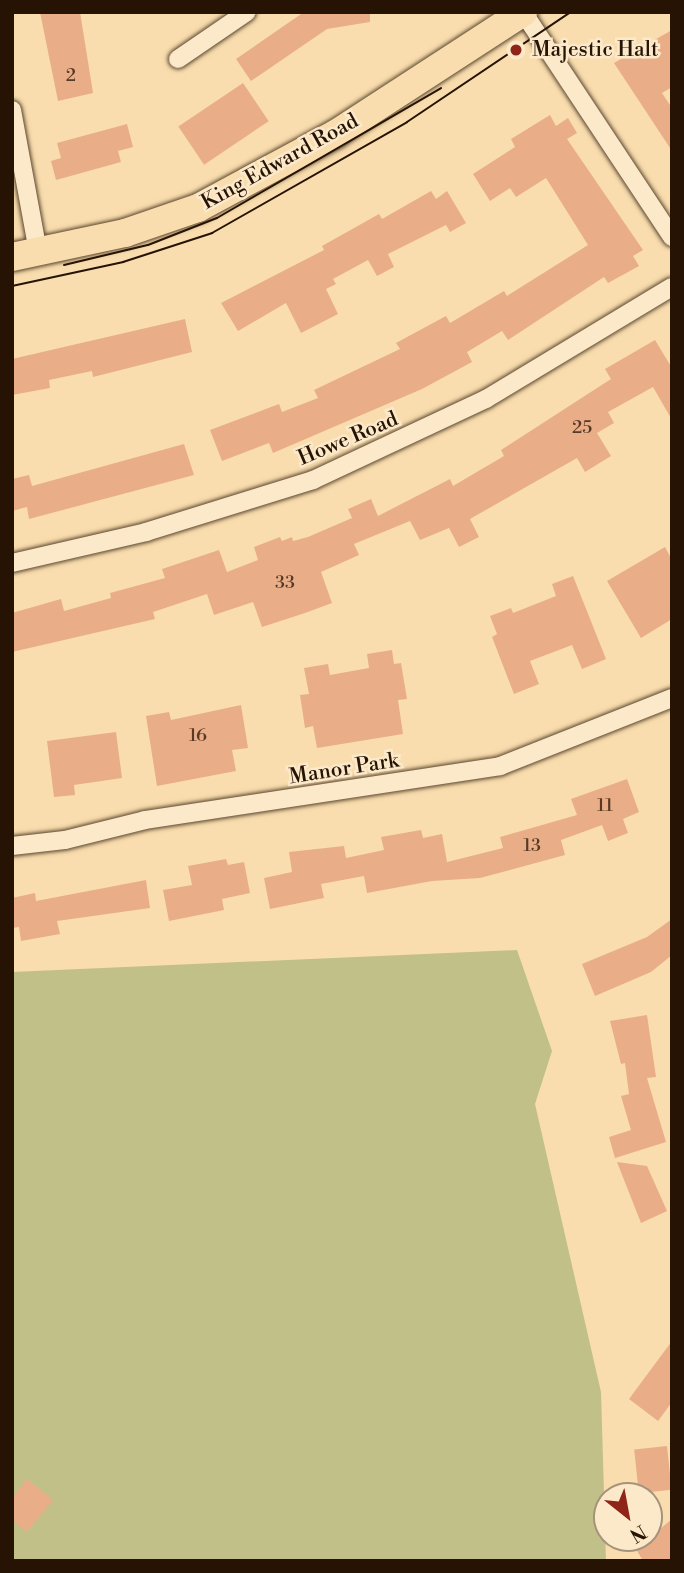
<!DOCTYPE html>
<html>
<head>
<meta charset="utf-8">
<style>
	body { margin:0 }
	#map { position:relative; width:684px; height:1573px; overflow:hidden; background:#f9ddae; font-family:"Libre Bodoni",serif }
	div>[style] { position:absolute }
	.green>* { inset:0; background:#c1c088 }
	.building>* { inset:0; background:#e9ae88; transform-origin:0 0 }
	.roads { filter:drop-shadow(0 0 2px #5b462e) drop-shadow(0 0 2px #5b462e) }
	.minor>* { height:18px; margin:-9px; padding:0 9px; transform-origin:9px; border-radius:9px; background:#fbe9ca }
	.primary>* { height:28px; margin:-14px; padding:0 14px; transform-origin:14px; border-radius:14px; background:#f9ddae }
	.tram>* { height:2px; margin:-1px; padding:0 1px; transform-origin:1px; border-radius:1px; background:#261304 }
	.dots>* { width:19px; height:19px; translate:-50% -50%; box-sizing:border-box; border:4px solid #fbe9ca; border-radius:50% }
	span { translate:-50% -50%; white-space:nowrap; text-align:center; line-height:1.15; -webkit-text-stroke:5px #fbe9ca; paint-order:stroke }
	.number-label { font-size:18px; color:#573a25 }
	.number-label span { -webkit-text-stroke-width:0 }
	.poi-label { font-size:21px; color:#261304 }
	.left { translate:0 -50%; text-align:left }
	.street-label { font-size:21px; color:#261304 }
	.frame { position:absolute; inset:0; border:14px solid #261304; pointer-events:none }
	.north { position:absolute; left:593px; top:1482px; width:70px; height:70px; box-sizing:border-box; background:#fbe9ca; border:2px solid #a6937b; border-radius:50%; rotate:149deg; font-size:19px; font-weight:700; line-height:28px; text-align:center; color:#261304 }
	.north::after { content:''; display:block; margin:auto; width:24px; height:32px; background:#8f2418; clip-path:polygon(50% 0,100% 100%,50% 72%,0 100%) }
</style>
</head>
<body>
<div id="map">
	<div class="green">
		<i style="clip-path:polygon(517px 950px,552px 1051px,535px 1104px,601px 1392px,606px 1561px,12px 1561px,12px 972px)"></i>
	</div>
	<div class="building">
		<i style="clip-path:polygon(40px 12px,80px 12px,93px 93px,58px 101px)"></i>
		<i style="clip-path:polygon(304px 12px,370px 12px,370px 22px,327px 29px,251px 81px,236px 59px)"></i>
		<i style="clip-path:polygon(672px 30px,672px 87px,662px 93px,672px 108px,672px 151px,614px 63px)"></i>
		<i style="left:243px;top:83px;width:46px;height:78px;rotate:56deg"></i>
		<i style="clip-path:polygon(550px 115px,556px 126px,568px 118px,577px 133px,567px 139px,643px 250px,633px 256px,639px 266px,608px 283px,604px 277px,508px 340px,502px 331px,467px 352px,472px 362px,422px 389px,273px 453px,269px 443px,222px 461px,210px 430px,279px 404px,282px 412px,318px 398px,314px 390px,400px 349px,396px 343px,446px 316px,450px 323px,504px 291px,507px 296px,588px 245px,546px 178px,516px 197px,510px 188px,490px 201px,473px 174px,515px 147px,511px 139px)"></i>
		<i style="clip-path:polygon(127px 124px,133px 147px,118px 151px,121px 162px,56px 180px,51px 161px,61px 158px,57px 143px)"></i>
		<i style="clip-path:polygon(431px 191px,436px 199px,447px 191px,466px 223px,450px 232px,446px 225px,388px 254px,394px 267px,377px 276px,368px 260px,333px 279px,336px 284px,326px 289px,338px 314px,301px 333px,286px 303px,238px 331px,221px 303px,324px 250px,322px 246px,379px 214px,382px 219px)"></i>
		<i style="clip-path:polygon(185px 319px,192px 352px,93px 377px,92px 371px,49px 380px,50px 388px,12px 395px,12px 359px)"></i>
		<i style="clip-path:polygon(655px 340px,672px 368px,672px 420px,653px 387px,608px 412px,614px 423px,597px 433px,611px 456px,585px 472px,577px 458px,470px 519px,479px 537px,459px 547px,449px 528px,420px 540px,410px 521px,354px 544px,359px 555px,321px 572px,332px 603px,305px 613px,262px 627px,253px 602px,214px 615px,207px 594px,153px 612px,155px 619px,12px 652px,12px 613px,61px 599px,64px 611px,111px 598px,110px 593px,165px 578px,162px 569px,219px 550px,227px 572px,258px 560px,254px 547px,280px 537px,282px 541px,292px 537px,293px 541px,308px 537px,352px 518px,348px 509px,371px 499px,378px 516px,450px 479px,453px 486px,504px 456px,501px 450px,611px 379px,605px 369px)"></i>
		<i style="clip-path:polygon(184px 444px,194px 475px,29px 519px,27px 507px,12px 511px,12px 479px,29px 475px,32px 486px)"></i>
		<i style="clip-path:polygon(665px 547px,672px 560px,672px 619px,641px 638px,607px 581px)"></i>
		<i style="clip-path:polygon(573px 576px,606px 659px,582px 669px,572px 645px,530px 661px,539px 684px,514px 694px,492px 637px,497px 634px,490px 616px,511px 608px,513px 613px,556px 596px,552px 584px)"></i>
		<i style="clip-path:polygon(392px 650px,394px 664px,401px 663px,407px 699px,398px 700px,403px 734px,317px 748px,313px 726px,305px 728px,300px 695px,309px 694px,304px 668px,328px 664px,330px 675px,369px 668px,367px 654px)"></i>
		<i style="clip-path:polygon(241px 705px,248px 748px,232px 750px,236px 771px,157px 786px,146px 716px,169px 712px,171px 720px)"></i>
		<i style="clip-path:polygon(116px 732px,122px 778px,74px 785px,75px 795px,54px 797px,47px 741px)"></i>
		<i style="clip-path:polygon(627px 779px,639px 812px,623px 819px,628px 833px,608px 841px,602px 825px,561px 840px,565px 855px,480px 878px,432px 881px,367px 893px,364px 876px,321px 884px,324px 898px,270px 909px,264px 878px,292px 872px,289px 852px,344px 846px,346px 858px,384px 850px,381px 837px,421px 830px,423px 838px,442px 834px,447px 862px,503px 848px,500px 837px,577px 815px,571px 799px)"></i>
		<i style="clip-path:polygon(226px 859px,228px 865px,244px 862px,250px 893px,222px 899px,224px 910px,169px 921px,163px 890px,192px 885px,188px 866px)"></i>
		<i style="clip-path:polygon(146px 880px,150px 908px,57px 921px,60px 934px,21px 941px,19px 927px,12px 928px,12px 898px,35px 893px,36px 901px)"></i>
		<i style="clip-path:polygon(672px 919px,672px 955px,651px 972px,595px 996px,582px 964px,647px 937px)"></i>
		<i style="clip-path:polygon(647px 1015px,656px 1077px,647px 1078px,666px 1142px,615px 1158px,609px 1137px,631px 1130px,621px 1096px,629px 1094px,625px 1063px,621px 1064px,610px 1021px)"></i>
		<i style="clip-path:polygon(617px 1162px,647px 1166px,667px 1211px,641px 1223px)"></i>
		<i style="clip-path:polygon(672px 1341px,672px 1402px,658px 1421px,629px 1399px)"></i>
		<i style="left:667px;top:1446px;width:44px;height:33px;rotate:84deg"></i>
		<i style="clip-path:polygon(27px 1479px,53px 1500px,27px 1532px,12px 1520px,12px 1498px)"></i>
		<i style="clip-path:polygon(672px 1519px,672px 1561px,643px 1561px,633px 1544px,649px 1538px)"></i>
	</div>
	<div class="roads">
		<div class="minor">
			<i style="left:523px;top:12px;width:270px;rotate:56.5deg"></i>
			<i style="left:178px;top:59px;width:83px;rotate:-34.3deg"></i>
			<i style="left:12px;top:110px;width:144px;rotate:79.6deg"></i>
			<i style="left:12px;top:563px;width:138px;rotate:-13deg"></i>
			<i style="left:146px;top:532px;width:175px;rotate:-17.3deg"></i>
			<i style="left:313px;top:480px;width:191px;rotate:-25.1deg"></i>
			<i style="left:486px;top:399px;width:217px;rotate:-31.1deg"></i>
			<i style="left:12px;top:846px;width:53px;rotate:-6.5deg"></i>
			<i style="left:65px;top:840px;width:82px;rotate:-14deg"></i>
			<i style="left:145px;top:820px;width:359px;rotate:-8.6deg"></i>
			<i style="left:500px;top:766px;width:185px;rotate:-21.6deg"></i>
		</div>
		<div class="primary">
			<i style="left:12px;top:257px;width:116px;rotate:-12deg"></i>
			<i style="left:125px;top:233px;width:77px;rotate:-18.9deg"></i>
			<i style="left:198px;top:208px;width:158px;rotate:-28.3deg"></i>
			<i style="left:337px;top:133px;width:222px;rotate:-33deg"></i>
		</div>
	</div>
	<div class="tram">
		<i style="left:64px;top:265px;width:86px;rotate:-13.4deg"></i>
		<i style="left:148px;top:245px;width:74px;rotate:-21.4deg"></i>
		<i style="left:217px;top:218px;width:259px;rotate:-30.1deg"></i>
		<i style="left:12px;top:286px;width:114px;rotate:-12.2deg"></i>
		<i style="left:123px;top:262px;width:94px;rotate:-18deg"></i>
		<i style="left:212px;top:233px;width:224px;rotate:-29.6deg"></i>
		<i style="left:407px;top:122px;width:197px;rotate:-33.9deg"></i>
	</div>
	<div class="dots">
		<i style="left:516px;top:50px;background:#8f2418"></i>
	</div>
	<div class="number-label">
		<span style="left:71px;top:76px">2</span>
		<span style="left:582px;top:428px">25</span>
		<span style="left:285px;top:583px">33</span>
		<span style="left:198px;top:736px">16</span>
		<span style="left:605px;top:806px">11</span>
		<span style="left:532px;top:846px">13</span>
	</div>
	<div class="poi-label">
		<span class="left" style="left:532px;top:50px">Majestic Halt</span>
	</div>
	<div class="street-label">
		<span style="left:280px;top:162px;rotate:-29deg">King Edward Road</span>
		<span style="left:348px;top:439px;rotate:-23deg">Howe Road</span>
		<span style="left:344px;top:769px;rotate:-9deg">Manor Park</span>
	</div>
	<div class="frame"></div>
	<div class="north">N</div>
</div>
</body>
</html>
